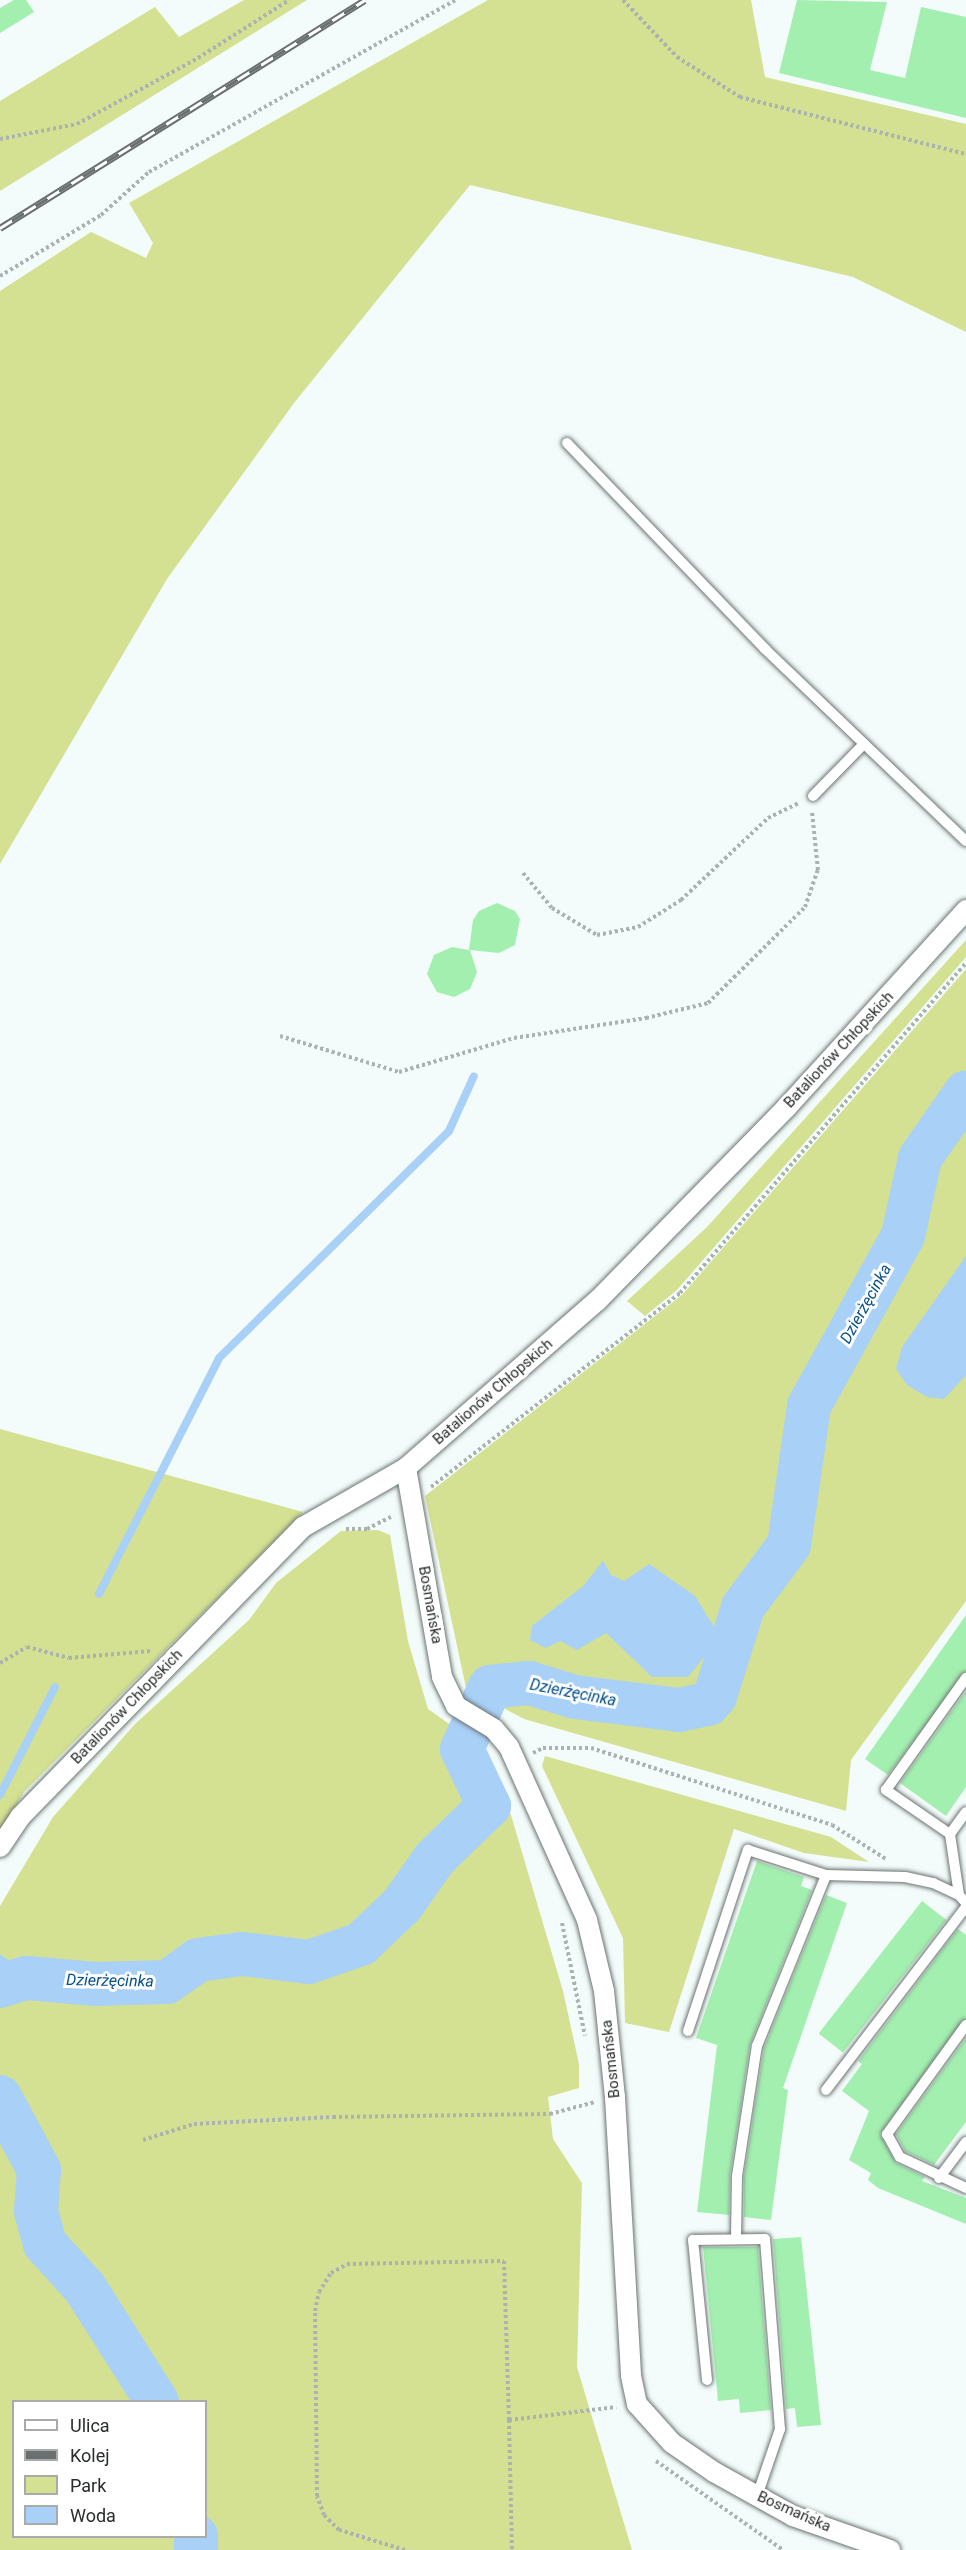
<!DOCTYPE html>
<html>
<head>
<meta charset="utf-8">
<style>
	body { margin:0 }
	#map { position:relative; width:966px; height:2550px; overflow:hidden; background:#f3fcfa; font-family:Roboto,sans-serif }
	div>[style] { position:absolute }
	.green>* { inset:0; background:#d4e092 }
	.water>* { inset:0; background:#a9d0f7 }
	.stream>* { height:8px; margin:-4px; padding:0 4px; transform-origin:4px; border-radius:4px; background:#a9d0f7 }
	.river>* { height:44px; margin:-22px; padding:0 22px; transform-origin:22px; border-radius:22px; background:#a9d0f7 }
	.building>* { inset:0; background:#a3efb0; transform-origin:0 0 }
	.path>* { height:4px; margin-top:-2px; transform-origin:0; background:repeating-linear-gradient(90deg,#abb2b0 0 3px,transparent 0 6px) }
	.roads { filter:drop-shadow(0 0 2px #6c7472) drop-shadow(0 0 2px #6c7472) }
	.lane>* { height:10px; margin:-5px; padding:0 5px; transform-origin:5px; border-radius:5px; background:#fff }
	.street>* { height:20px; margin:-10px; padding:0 10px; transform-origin:10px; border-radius:10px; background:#fff }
	.rail>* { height:7px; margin-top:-3.5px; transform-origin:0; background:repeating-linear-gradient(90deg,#fff 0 14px,#6a706f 0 28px); box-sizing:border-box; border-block:2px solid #6a706f }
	span { translate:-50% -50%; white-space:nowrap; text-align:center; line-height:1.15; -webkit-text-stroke:6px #fff; paint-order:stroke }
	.street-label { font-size:15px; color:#292d2c }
	.water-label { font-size:16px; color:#04518a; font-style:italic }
	.legend { position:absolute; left:12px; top:2400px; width:195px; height:138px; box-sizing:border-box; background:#fff; border:2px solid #a9abab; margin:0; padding:8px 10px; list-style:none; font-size:18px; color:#292d2c }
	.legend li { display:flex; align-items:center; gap:12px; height:30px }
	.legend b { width:30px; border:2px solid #a9abab }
</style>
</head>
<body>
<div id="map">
	<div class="green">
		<i style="clip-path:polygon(244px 0,307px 0,0 191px,0 101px,155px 7px,179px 37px)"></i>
		<i style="clip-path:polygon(488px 0,751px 0,765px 77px,966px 124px,966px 332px,853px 277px,470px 185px,294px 403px,167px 579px,0 864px,0 291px,91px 232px,146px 258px,153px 243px,129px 203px)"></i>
		<i style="clip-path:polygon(966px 940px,966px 957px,677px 1290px,645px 1316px,627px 1301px,707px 1227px)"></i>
		<i style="clip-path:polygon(966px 969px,966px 1601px,851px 1760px,846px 1811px,524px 1719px,466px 1688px,425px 1496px,682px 1295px)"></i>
		<i style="clip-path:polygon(0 1429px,303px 1512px,24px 1792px,0 1833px)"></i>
		<i style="clip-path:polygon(evenodd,378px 1530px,390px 1535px,408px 1641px,428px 1709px,479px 1745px,511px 1815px,563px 1991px,579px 2064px,579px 2088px,548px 2097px,553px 2139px,582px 2183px,577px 2367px,632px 2550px,0 2550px,0 1906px,53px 1817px,135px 1724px,249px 1620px,276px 1583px,341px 1531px,378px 1530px,14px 2402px,206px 2402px,206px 2536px,14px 2536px,14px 2402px)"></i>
		<i style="clip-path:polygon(545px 1756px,831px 1837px,869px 1862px,804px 1853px,734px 1829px,669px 2032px,625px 2023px,623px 1938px,542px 1766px)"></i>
	</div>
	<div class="water">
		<i style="clip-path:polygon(966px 1256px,966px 1375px,944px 1399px,927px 1397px,907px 1385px,896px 1369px,902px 1347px)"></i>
		<i style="clip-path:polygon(603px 1561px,611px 1575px,624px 1581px,649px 1564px,695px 1596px,720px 1637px,688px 1677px,652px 1677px,606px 1633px,577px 1650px,560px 1641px,546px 1648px,530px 1640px,532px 1626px,583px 1586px)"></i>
	</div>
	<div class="stream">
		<i style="left:99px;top:1594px;width:265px;rotate:-63deg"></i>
		<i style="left:219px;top:1358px;width:323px;rotate:-44.6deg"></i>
		<i style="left:449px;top:1131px;width:60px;rotate:-65.6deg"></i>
		<i style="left:0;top:1795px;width:121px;rotate:-63deg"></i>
		<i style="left:0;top:1959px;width:33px;rotate:35deg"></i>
	</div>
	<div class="river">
		<i style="left:0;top:1986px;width:28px;rotate:-17deg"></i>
		<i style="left:27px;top:1978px;width:69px;rotate:5deg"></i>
		<i style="left:96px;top:1984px;width:71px;rotate:-1.6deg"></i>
		<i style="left:167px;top:1982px;width:38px;rotate:-35deg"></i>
		<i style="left:198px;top:1960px;width:44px;rotate:-7.8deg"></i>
		<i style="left:242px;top:1954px;width:67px;rotate:6.8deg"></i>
		<i style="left:309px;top:1962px;width:55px;rotate:-19.1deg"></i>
		<i style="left:361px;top:1944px;width:57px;rotate:-43.6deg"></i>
		<i style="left:402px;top:1905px;width:57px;rotate:-54.9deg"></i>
		<i style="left:435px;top:1858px;width:75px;rotate:-43.9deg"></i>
		<i style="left:489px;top:1806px;width:63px;rotate:-115.3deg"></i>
		<i style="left:462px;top:1749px;width:68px;rotate:-65.7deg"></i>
		<i style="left:490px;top:1687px;width:39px;rotate:-6deg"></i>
		<i style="left:529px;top:1683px;width:48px;rotate:16.9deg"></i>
		<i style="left:575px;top:1697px;width:105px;rotate:7.1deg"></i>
		<i style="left:679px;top:1710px;width:30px;rotate:-12deg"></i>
		<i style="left:708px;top:1704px;width:11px;rotate:-49deg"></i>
		<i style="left:715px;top:1696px;width:93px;rotate:-72.5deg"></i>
		<i style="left:743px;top:1607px;width:77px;rotate:-53.4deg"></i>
		<i style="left:789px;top:1545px;width:140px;rotate:-81.8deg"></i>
		<i style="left:809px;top:1406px;width:194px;rotate:-61.1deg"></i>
		<i style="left:903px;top:1236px;width:80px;rotate:-77.7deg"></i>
		<i style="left:920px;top:1158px;width:80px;rotate:-55.1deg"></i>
		<i style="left:0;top:2097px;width:83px;rotate:61.9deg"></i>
		<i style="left:39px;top:2170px;width:41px;rotate:94.2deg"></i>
		<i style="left:36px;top:2211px;width:34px;rotate:75deg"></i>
		<i style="left:45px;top:2244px;width:59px;rotate:47.7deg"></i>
		<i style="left:85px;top:2288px;width:135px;rotate:57.7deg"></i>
		<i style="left:196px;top:2550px;width:14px;rotate:-90deg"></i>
	</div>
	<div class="building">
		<i style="clip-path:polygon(14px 0,26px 0,34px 12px,0 33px,0 8px)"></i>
		<i style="clip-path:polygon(797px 0,887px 2px,870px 70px,905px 78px,921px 7px,966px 17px,966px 118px,779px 73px)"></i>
		<i style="clip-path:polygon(497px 903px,515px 911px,520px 919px,515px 945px,499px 953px,470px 950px,477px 972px,470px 989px,454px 997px,437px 992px,427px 974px,434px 955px,452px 947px,469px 950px,473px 920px,479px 911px)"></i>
		<i style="clip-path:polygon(966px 1615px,966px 1671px,888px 1775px,865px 1759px)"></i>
		<i style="clip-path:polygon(966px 1691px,966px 1787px,946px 1816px,900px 1783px)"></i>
		<i style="clip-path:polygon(757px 1861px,804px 1877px,801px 1886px,812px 1890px,750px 2045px,730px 2175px,729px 2215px,697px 2212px,717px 2045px,696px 2038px)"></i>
		<i style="clip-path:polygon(826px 1895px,847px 1903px,783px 2088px,788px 2090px,771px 2220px,744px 2217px,744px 2177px,764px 2048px)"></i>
		<i style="left:922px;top:1901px;width:31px;height:168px;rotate:38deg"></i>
		<i style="clip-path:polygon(958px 1929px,966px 1935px,966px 2018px,880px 2134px,896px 2163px,925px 2177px,922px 2181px,966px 2198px,966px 2224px,878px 2188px,868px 2180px,871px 2173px,849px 2160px,869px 2111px,842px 2091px,862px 2064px,858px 2061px)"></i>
		<i style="clip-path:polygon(966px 2038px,966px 2122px,934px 2165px,905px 2151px,896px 2134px)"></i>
		<i style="clip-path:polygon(801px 2237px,821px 2425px,797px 2427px,795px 2408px,786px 2409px,773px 2239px)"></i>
		<i style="clip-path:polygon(703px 2247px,758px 2247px,771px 2410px,740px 2413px,739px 2399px,718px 2401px)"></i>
	</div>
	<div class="path">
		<i style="left:623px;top:0;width:79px;rotate:46.5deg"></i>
		<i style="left:677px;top:57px;width:75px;rotate:32.4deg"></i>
		<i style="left:740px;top:97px;width:233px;rotate:14.2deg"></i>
		<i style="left:0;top:139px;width:78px;rotate:-11deg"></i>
		<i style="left:77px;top:124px;width:138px;rotate:-28.6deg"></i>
		<i style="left:198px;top:58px;width:108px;rotate:-32.5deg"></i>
		<i style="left:0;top:276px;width:118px;rotate:-31.1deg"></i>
		<i style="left:101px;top:215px;width:64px;rotate:-41.9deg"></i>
		<i style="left:149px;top:172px;width:351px;rotate:-29.3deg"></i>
		<i style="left:523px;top:873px;width:45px;rotate:50.4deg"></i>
		<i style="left:552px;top:908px;width:52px;rotate:31deg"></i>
		<i style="left:597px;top:935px;width:42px;rotate:-11deg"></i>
		<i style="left:638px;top:927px;width:51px;rotate:-32.1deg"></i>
		<i style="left:681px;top:900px;width:120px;rotate:-43.3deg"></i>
		<i style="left:768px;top:818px;width:34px;rotate:-26deg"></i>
		<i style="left:280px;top:1036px;width:124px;rotate:16.8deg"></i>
		<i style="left:399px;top:1072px;width:120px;rotate:-16.5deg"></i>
		<i style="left:514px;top:1038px;width:134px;rotate:-8.6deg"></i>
		<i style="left:646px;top:1018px;width:64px;rotate:-13.6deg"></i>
		<i style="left:708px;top:1003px;width:136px;rotate:-44.7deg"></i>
		<i style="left:805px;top:907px;width:39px;rotate:-71deg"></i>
		<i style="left:818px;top:870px;width:58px;rotate:-95.9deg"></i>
		<i style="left:431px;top:1487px;width:316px;rotate:-37.9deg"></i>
		<i style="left:680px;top:1293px;width:437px;rotate:-49.1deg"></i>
		<i style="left:346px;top:1529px;width:21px"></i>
		<i style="left:367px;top:1529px;width:30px;rotate:-27deg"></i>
		<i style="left:0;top:1663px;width:31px;rotate:-31deg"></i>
		<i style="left:27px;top:1647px;width:43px;rotate:14.7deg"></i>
		<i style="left:69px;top:1658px;width:82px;rotate:-4.9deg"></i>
		<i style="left:533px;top:1753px;width:11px;rotate:-27deg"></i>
		<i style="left:543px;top:1748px;width:48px"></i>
		<i style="left:591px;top:1748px;width:253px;rotate:17.7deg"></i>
		<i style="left:832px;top:1825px;width:64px;rotate:32.2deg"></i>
		<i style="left:562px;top:1923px;width:115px;rotate:78.5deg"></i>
		<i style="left:143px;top:2140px;width:53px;rotate:-17.4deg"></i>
		<i style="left:194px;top:2124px;width:139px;rotate:-2.9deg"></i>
		<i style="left:333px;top:2117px;width:217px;rotate:-0.8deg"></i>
		<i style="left:550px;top:2114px;width:47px;rotate:-14.9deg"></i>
		<i style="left:509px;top:2420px;width:130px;rotate:88.7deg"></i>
		<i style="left:656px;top:2461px;width:155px;rotate:35deg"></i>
		<i style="left:405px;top:2550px;width:69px;rotate:-163.1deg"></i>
		<i style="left:339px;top:2530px;width:21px;rotate:-135deg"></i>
		<i style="left:324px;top:2515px;width:20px;rotate:-110deg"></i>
		<i style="left:317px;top:2496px;width:185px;rotate:-90.6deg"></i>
		<i style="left:315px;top:2311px;width:19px;rotate:-78deg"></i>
		<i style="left:319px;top:2292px;width:22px;rotate:-58deg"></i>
		<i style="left:331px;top:2273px;width:18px;rotate:-29deg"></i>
		<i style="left:347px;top:2264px;width:157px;rotate:-1.1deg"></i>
		<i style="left:504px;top:2261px;width:159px;rotate:88.2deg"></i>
		<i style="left:509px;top:2420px;width:108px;rotate:-6.9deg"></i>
	</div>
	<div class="roads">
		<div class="lane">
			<i style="left:567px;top:443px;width:286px;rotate:46.1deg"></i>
			<i style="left:765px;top:649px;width:278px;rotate:43.7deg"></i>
			<i style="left:813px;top:796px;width:73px;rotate:-45.6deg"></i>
			<i style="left:950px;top:1834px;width:78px;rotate:-145.5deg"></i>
			<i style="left:886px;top:1790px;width:138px;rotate:-54.5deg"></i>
			<i style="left:959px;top:1895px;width:62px;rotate:-98.4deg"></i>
			<i style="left:950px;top:1834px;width:27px;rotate:-54deg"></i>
			<i style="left:966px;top:2025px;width:135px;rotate:125.9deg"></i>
			<i style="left:887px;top:2134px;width:26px;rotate:61deg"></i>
			<i style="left:900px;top:2157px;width:73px;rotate:25.2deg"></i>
			<i style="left:688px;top:2031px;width:191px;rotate:-71.7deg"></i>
			<i style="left:748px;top:1850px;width:82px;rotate:17.8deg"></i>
			<i style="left:826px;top:1875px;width:79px;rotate:1.5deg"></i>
			<i style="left:905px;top:1877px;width:29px;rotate:12deg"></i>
			<i style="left:933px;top:1883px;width:29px;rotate:25deg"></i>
			<i style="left:959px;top:1895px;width:11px;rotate:49deg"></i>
			<i style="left:826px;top:2090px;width:230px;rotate:-52.6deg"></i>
			<i style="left:939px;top:2178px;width:45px;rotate:-53.1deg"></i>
			<i style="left:736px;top:2239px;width:63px;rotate:-89.1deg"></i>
			<i style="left:737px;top:2176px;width:132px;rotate:-81.3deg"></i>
			<i style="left:757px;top:2046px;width:184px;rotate:-68deg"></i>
			<i style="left:707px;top:2380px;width:141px;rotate:-95.7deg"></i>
			<i style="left:693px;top:2240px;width:72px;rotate:-0.8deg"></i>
			<i style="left:765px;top:2239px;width:191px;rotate:85.5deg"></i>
			<i style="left:780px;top:2429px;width:71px;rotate:108.9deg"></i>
		</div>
		<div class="street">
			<i style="left:406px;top:1468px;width:212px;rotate:80.2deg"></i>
			<i style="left:442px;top:1677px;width:32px;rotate:64deg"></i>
			<i style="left:456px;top:1706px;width:44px;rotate:31.2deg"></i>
			<i style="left:494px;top:1729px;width:23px;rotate:50deg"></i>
			<i style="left:509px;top:1747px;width:190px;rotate:65.7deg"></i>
			<i style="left:587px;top:1920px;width:73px;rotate:76.5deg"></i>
			<i style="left:604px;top:1991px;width:107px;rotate:84.1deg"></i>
			<i style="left:615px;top:2097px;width:279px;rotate:86.7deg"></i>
			<i style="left:631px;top:2376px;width:29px;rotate:78deg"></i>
			<i style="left:637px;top:2404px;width:52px;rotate:48.1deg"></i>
			<i style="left:672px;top:2443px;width:51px;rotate:34.6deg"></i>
			<i style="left:714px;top:2472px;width:90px;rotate:29.1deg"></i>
			<i style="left:793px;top:2516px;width:103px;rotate:19.3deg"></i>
			<i style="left:0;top:1847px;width:36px;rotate:-56deg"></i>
			<i style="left:20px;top:1817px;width:405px;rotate:-45.7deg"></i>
			<i style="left:303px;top:1527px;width:119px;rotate:-29.8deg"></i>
			<i style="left:406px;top:1468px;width:254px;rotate:-41.2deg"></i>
			<i style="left:597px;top:1301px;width:270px;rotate:-45.6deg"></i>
			<i style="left:786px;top:1108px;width:268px;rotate:-47.7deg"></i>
		</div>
	</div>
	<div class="rail">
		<i style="left:0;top:228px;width:430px;rotate:-32deg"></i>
	</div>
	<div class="street-label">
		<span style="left:839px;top:1050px;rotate:-47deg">Batalionów Chłopskich</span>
		<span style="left:493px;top:1392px;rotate:-41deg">Batalionów Chłopskich</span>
		<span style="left:430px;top:1605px;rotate:80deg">Bosmańska</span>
		<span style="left:127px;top:1707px;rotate:-46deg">Batalionów Chłopskich</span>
		<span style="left:611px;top:2059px;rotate:-96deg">Bosmańska</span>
		<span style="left:794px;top:2512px;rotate:24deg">Bosmańska</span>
	</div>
	<div class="water-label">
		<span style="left:866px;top:1304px;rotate:-61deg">Dzierżęcinka</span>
		<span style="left:573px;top:1693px;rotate:11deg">Dzierżęcinka</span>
		<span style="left:110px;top:1981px;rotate:1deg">Dzierżęcinka</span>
	</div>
	<ul class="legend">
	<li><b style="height:8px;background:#fff"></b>Ulica</li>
	<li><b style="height:8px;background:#6a706f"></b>Kolej</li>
	<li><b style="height:16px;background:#d4e092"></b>Park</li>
	<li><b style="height:16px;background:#a9d0f7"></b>Woda</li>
	</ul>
</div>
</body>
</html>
